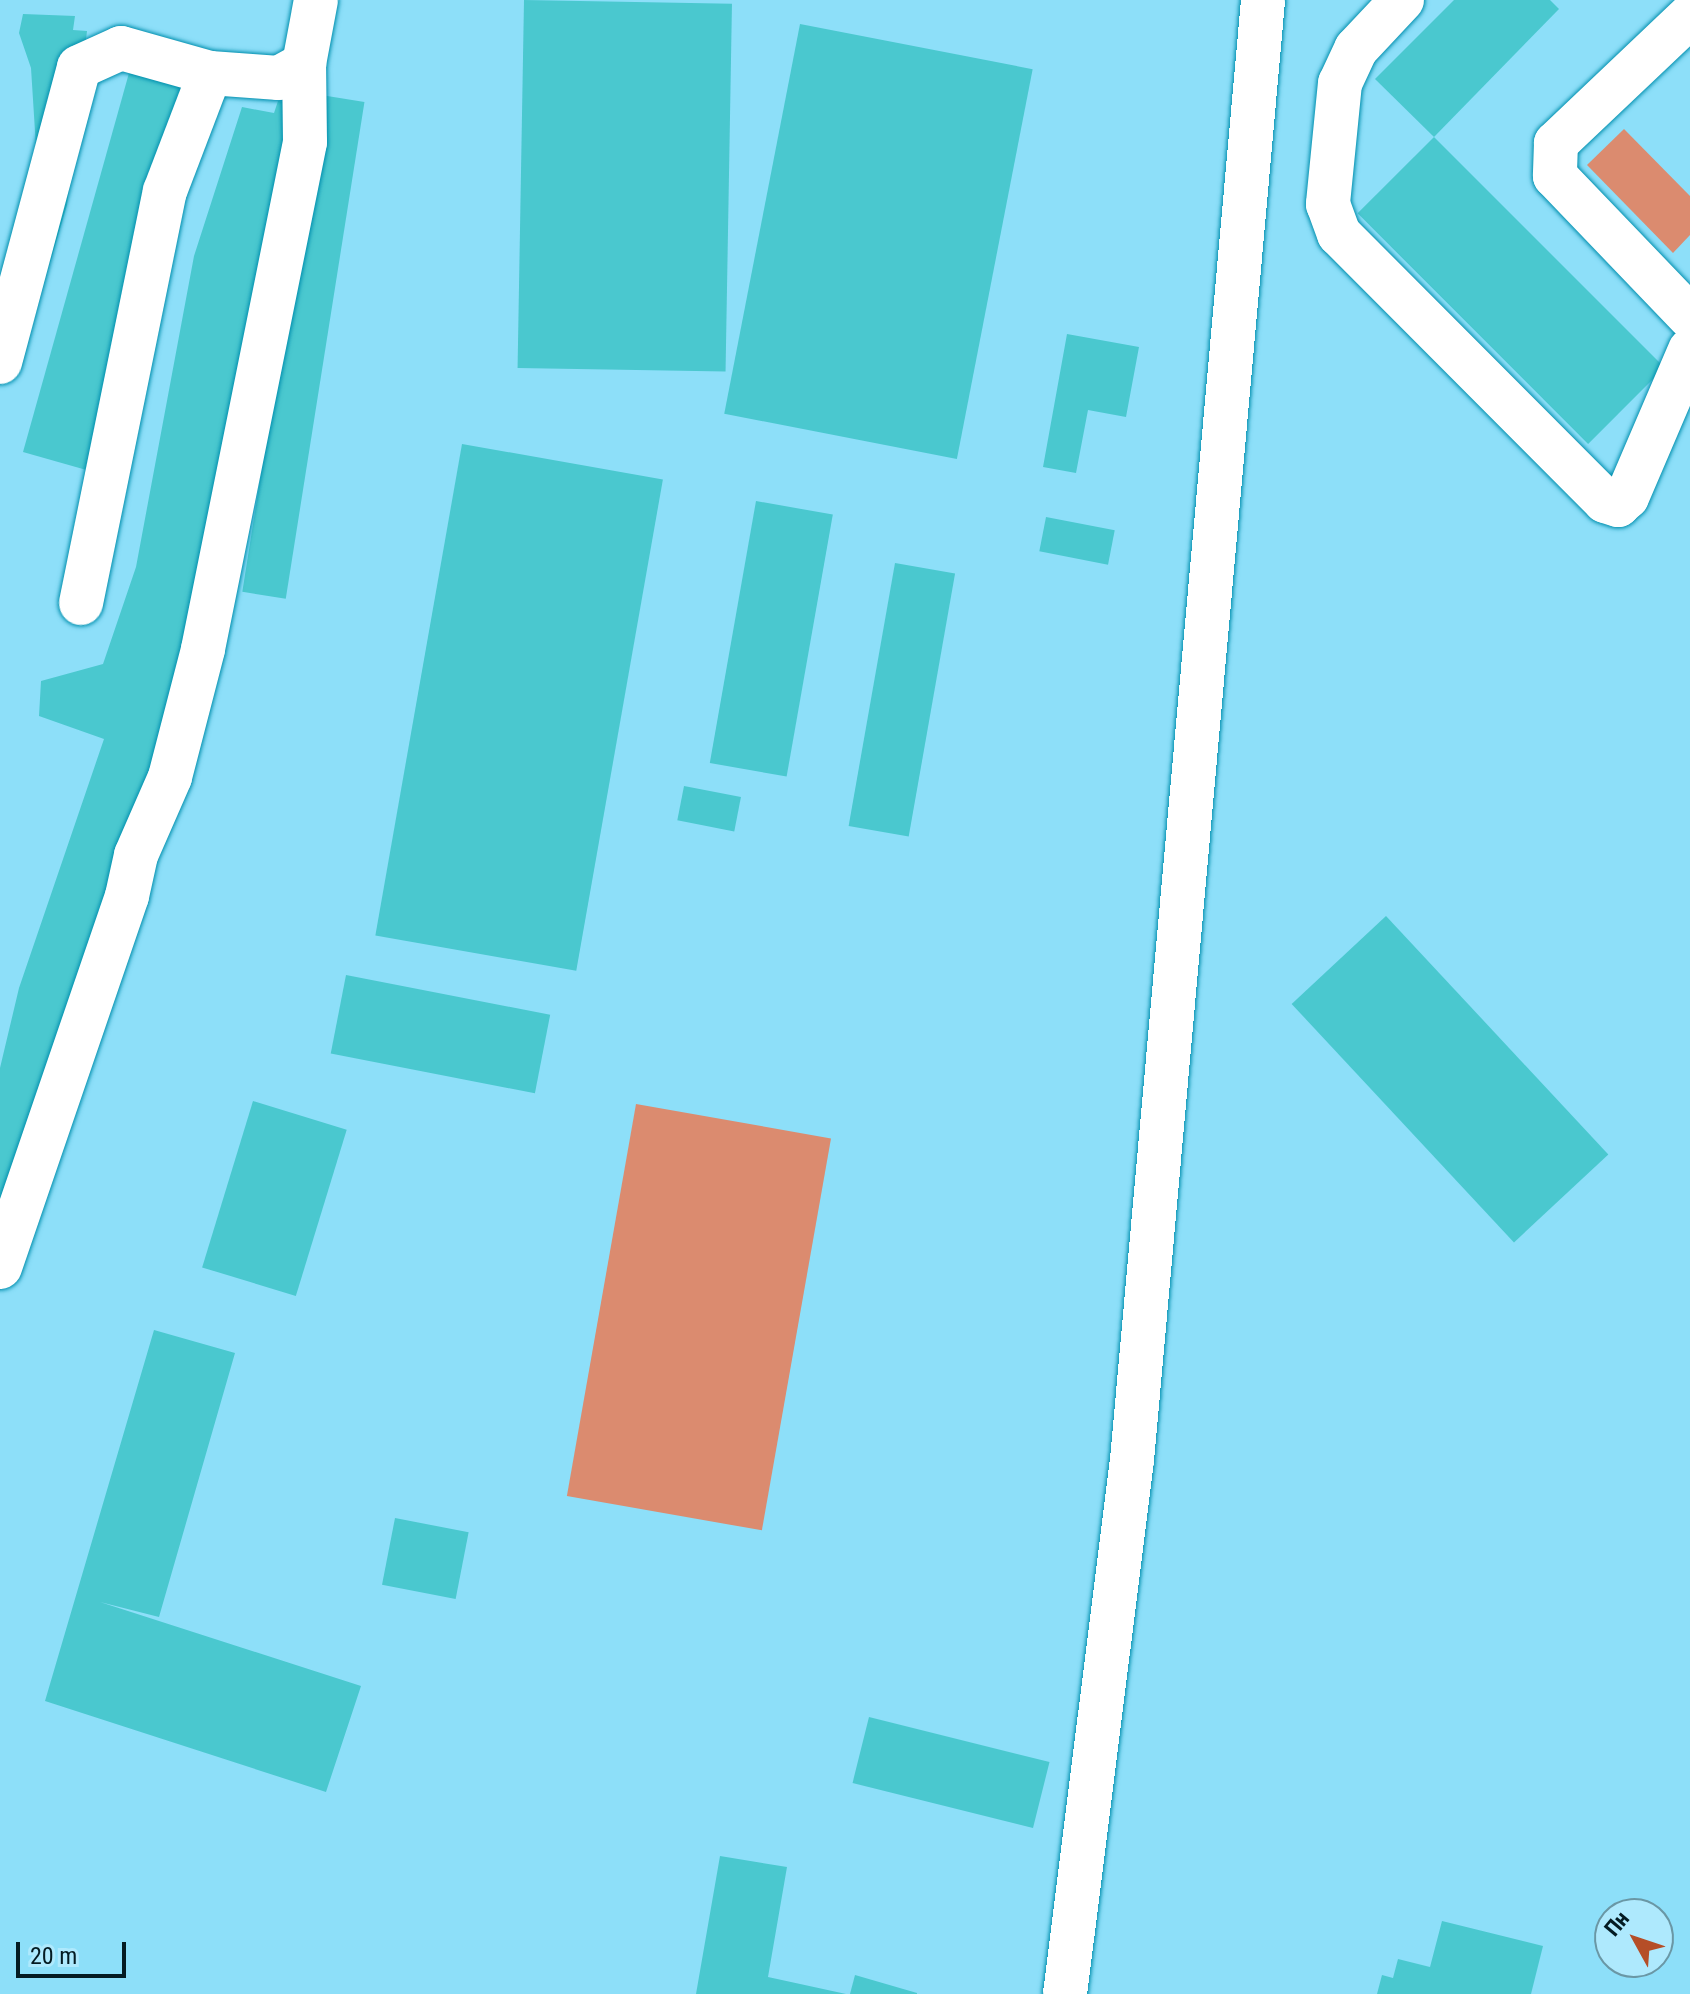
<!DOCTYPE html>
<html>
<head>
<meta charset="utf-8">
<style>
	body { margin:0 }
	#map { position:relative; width:1690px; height:1994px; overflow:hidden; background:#8ddff9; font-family:"Roboto Condensed",sans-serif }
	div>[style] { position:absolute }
	.green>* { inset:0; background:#db8b6f; transform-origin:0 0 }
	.building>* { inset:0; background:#4ac8cf; transform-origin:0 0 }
	.roads { filter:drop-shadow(0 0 2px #008fae) drop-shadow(0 0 2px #008fae) }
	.minor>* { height:44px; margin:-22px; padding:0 22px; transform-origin:22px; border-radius:22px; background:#fff }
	span { translate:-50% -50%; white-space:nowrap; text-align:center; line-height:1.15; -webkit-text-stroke:7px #aee9fd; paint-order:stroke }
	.north { position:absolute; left:1594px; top:1898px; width:80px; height:80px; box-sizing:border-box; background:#aee9fd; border:2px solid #6a97a5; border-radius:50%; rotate:310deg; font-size:22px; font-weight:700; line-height:32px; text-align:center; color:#041b22 }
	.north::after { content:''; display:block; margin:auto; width:28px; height:36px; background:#b54e27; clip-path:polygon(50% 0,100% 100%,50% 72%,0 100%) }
	.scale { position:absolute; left:16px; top:1942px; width:110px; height:36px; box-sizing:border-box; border:4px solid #041b22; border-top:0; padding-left:10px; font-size:24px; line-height:28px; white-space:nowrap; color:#041b22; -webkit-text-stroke:6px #aee9fd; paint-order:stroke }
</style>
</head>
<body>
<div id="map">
	<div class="green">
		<i style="clip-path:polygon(1624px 129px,1690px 196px,1690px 235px,1673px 253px,1587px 165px)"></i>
		<i style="left:636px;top:1104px;width:198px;height:398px;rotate:10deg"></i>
	</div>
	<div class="building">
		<i style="left:524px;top:0;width:208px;height:368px;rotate:1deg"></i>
		<i style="clip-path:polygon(1454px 0,1550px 0,1559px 9px,1434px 137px,1375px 79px)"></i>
		<i style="clip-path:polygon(23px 14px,75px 16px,73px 30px,87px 31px,67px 205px,34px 317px,37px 163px,31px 68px,19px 33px)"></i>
		<i style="left:800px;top:24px;width:237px;height:397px;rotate:11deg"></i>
		<i style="clip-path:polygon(129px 73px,200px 88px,104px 475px,23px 452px)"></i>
		<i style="left:321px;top:95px;width:44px;height:503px;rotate:9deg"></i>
		<i style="clip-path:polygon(278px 101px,315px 107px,148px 784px,0 1277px,0 1068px,19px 988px,104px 739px,39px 716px,41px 681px,103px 664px,136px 567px,194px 256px,242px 107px,274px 113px)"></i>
		<i style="left:1434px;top:137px;width:326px;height:108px;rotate:45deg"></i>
		<i style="clip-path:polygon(1067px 334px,1139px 347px,1126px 417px,1088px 410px,1076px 473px,1043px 467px)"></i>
		<i style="left:462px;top:444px;width:204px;height:499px;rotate:10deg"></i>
		<i style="left:756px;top:501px;width:78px;height:266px;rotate:10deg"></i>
		<i style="left:1046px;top:517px;width:70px;height:35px;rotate:11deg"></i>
		<i style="left:895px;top:563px;width:61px;height:267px;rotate:10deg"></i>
		<i style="left:684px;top:786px;width:58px;height:35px;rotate:11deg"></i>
		<i style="left:1386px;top:916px;width:326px;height:129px;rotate:47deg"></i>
		<i style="left:346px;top:975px;width:208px;height:80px;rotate:11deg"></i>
		<i style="left:253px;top:1101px;width:98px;height:174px;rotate:17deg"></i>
		<i style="clip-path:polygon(154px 1330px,235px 1353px,159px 1617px,100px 1602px,361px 1686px,326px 1792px,45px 1701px)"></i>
		<i style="left:395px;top:1518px;width:75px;height:68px;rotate:11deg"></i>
		<i style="left:869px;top:1717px;width:186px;height:68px;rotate:14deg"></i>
		<i style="clip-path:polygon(720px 1856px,787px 1867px,768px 1977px,846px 1994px,696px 1994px)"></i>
		<i style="clip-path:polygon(1442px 1921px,1543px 1946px,1531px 1994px,1377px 1994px,1382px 1975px,1393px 1978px,1398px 1959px,1430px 1967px)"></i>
		<i style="clip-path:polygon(855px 1975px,917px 1993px,917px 1994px,850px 1994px)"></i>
	</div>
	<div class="roads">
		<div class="minor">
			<i style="left:1402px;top:0;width:67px;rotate:133.2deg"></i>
			<i style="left:1356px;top:49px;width:38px;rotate:115deg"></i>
			<i style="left:1340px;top:83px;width:122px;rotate:95.7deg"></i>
			<i style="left:1328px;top:204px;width:32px;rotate:70deg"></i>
			<i style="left:1339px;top:234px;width:377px;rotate:45.1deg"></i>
			<i style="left:1605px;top:501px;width:14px;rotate:17deg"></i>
			<i style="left:1618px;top:505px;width:12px;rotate:-42deg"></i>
			<i style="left:1627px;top:497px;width:160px;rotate:-66.8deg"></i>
			<i style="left:1690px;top:16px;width:185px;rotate:136.5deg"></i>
			<i style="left:1556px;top:143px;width:33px;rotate:92deg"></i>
			<i style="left:1555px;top:176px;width:195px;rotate:46.2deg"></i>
			<i style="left:0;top:362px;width:305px;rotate:-75deg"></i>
			<i style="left:79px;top:67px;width:46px;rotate:-24.3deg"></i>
			<i style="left:121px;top:48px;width:92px;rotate:15.7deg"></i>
			<i style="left:210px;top:73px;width:69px;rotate:4.1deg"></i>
			<i style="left:279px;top:78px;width:29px;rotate:-29deg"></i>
			<i style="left:81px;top:603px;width:420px;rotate:-78.5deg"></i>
			<i style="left:165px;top:191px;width:126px;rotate:-69.1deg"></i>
			<i style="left:0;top:1267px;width:392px;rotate:-71.1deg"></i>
			<i style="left:127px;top:896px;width:42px;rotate:-77.6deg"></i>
			<i style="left:136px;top:855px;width:85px;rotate:-66.4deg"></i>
			<i style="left:170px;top:777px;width:132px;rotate:-75.5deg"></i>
			<i style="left:203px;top:649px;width:517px;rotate:-78.62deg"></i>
			<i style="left:305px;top:142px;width:78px;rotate:-90.7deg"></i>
			<i style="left:304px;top:64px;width:65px;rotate:-79.4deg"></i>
			<i style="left:1065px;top:1994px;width:538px;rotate:-82.85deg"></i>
			<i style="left:1132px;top:1460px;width:1466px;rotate:-84.87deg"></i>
		</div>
	</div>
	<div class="north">Пн</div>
	<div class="scale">20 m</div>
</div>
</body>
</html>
